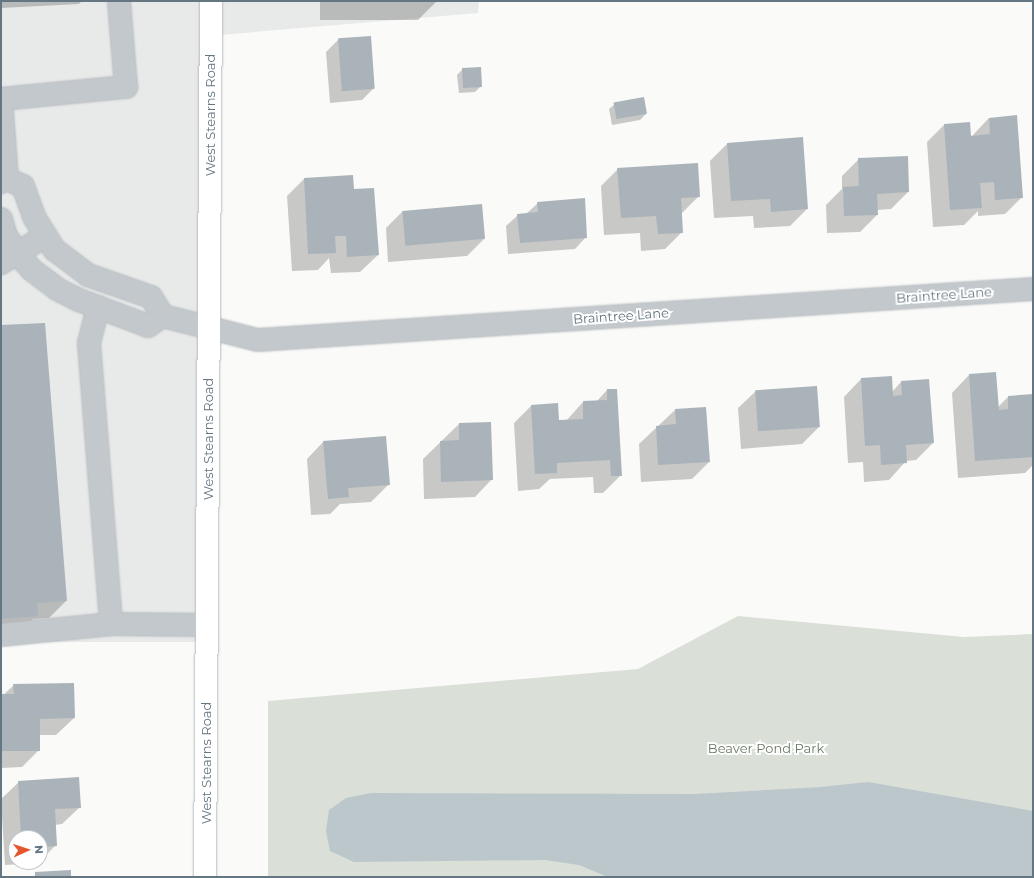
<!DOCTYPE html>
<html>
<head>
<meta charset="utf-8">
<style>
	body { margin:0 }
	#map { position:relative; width:1034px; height:878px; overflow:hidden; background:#fafaf8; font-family:Montserrat,sans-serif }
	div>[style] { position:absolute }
	.built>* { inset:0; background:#e8e9e9; transform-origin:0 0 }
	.green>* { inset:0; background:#dadfd7 }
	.water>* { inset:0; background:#bbc7cb }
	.shadow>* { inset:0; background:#0003 }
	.building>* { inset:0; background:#aab3b9; transform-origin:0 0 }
	.roads { filter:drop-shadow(0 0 1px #b5babe) drop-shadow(0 0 1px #b5babe) }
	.minor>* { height:22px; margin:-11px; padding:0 11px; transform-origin:11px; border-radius:11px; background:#c3c8cc }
	.major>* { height:22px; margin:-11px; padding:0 11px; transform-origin:11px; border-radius:11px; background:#fff }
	span { translate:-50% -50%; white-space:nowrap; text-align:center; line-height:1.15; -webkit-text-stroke:4px #fff; paint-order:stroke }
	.street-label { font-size:13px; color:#657683 }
	.park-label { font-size:13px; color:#687a64 }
	.frame { position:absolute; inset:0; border:2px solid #657683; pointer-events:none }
	.north { position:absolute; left:8px; top:830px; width:40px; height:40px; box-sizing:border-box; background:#fff; border:1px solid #c1c8cd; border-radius:50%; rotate:87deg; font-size:11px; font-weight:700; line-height:16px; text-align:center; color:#657683 }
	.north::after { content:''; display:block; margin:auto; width:14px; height:18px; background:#e4572e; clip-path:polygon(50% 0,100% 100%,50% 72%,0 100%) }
</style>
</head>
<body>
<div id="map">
	<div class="built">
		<i style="left:1px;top:1px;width:200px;height:641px"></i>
		<i style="clip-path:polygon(220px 1px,479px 1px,478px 13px,220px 35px)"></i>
	</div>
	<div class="green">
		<i style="clip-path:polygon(738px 616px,964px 637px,1033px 634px,1033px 877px,268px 877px,268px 701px,638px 669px)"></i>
	</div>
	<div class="water">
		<i style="clip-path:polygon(868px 782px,1033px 811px,1033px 877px,608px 877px,579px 865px,545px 860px,354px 862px,330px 851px,326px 831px,329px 810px,346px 798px,371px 793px,695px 794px,821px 787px)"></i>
	</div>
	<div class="shadow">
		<i style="clip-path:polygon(1px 1px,82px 1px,79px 4px,1px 8px)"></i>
		<i style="clip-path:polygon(320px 1px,437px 1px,418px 20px,320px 20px)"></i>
		<i style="clip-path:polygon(370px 37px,374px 88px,362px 100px,330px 103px,326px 52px,338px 40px)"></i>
		<i style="clip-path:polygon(463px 69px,481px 86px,475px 92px,459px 93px,457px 75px)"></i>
		<i style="clip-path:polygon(615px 104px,646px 114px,640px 120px,612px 125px,609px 109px)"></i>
		<i style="clip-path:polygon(989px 118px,1022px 197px,1005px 214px,978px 216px,978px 211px,964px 225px,933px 227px,927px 142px,944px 125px,972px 136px)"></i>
		<i style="clip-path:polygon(727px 144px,807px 209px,790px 226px,754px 228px,753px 216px,714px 218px,710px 161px)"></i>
		<i style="clip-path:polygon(859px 159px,908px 192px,891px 209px,877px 210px,877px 215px,860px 232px,827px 233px,826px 205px,842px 189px,842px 176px)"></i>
		<i style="clip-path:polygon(618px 169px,699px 196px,682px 213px,682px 232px,665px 249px,641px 251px,640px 233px,604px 235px,601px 186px)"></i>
		<i style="clip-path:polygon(304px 179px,353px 190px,378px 255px,360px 272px,331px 273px,329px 258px,318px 270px,292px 271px,287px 196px)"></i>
		<i style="clip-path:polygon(538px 203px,586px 237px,575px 249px,508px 254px,506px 226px,518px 215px,526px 214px)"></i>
		<i style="clip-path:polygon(403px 211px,484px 239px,467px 256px,388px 262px,386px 228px)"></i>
		<i style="clip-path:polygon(1px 327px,66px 601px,49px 618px,33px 619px,19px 633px,1px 634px)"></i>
		<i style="clip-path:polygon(969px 375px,998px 407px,1008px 397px,1033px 395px,1033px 465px,1025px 473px,958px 478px,952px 393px)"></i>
		<i style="clip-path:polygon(861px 379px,892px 392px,901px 382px,933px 443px,916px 460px,906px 461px,889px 480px,864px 482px,863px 462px,848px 463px,844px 397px)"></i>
		<i style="clip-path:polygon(816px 387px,819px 427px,802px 444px,741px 449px,738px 408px,756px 391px)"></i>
		<i style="clip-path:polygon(607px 390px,621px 475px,603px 493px,594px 493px,593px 477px,550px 479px,539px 489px,518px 491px,514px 423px,531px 406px,558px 421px,566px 421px,583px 402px,596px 402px)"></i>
		<i style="clip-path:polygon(675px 410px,709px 462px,692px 479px,641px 482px,639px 444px)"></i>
		<i style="clip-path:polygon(459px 424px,492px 479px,475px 497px,424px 499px,423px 459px)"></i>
		<i style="clip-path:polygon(324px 441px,388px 485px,371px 502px,340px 504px,330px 514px,311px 515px,307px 459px)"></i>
		<i style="clip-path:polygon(14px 685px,74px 718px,56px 735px,39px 735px,39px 750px,22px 767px,1px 768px,1px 697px)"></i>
		<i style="clip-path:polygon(19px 782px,80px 807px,62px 824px,54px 825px,56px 845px,40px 861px,40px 838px,16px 838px,16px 862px,39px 863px,5px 865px,1px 799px)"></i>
	</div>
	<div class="building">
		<i style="left:371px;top:36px;width:53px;height:33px;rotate:86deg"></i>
		<i style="left:481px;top:67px;width:20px;height:19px;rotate:87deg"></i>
		<i style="left:644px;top:97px;width:17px;height:31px;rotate:80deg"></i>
		<i style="clip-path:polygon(1017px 115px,1023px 198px,995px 200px,994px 182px,980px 183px,982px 208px,950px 210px,944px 124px,970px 122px,971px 136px,990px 134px,989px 118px)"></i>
		<i style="clip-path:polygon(803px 137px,808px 209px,771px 212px,770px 199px,731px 201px,727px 143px)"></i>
		<i style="clip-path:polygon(908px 156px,909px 192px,877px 194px,878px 215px,844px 216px,843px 187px,859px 186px,858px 158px)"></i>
		<i style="clip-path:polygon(698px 163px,700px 197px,681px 198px,683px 233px,658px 234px,656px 216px,621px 218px,617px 168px)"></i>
		<i style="clip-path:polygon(353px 175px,354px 189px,374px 188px,379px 255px,347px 257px,346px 236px,335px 236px,336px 253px,308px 254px,304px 178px)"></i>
		<i style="clip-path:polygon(585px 198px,587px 238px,520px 243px,517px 214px,538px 212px,537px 202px)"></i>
		<i style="left:482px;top:204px;width:35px;height:80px;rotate:85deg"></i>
		<i style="clip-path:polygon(45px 323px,67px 601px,37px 603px,38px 616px,1px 619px,1px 325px)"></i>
		<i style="clip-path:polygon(996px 372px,999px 410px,1008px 409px,1008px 396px,1033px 394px,1033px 457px,975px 461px,969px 374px)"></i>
		<i style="clip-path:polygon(892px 376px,893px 396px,902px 395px,901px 381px,929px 379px,934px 443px,906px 445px,907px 463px,881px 465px,880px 445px,865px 446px,861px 378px)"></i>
		<i style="left:817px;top:386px;width:41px;height:62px;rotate:86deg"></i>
		<i style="clip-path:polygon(607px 389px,617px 389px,622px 476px,611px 476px,610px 460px,557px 463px,557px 473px,535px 474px,531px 405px,558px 403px,559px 420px,583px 419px,583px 401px,607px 400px)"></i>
		<i style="clip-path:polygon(706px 407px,710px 462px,658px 465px,656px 426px,676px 424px,675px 409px)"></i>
		<i style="clip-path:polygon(491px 422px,493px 480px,441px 482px,440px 441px,459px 440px,459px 423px)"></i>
		<i style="clip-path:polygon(386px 436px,390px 485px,348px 488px,349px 497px,328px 499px,323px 441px)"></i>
		<i style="clip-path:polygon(74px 683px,75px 718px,40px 719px,40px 751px,1px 751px,2px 694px,14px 694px,13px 684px)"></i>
		<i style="clip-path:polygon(79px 777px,81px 808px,55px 809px,57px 846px,40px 847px,40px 838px,21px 838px,18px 781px)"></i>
		<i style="clip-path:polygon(71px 870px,71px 877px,35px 877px,35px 872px)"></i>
	</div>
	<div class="roads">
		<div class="minor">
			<i style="left:1px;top:99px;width:126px;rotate:-5.5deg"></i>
			<i style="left:126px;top:87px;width:86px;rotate:-94.7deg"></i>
			<i style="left:1px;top:99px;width:80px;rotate:85.7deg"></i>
			<i style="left:1px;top:182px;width:7px;rotate:-27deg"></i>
			<i style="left:7px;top:179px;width:17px;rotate:24deg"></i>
			<i style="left:23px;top:186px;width:33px;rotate:70deg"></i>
			<i style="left:34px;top:217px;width:39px;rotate:58deg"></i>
			<i style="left:55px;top:250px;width:41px;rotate:37.1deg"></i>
			<i style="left:88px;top:275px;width:67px;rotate:19.2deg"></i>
			<i style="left:151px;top:297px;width:22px;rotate:58deg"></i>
			<i style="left:163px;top:316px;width:98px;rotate:14.2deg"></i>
			<i style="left:258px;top:340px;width:777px;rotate:-3.77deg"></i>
			<i style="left:1px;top:219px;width:18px;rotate:74deg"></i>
			<i style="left:6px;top:236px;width:22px;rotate:56deg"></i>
			<i style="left:18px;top:254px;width:21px;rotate:49deg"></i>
			<i style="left:32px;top:270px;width:31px;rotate:37deg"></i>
			<i style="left:57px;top:289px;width:25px;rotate:27deg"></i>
			<i style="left:79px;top:300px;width:74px;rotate:20.6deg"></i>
			<i style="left:148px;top:326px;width:18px;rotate:-34deg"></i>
			<i style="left:1px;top:263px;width:52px;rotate:-31.5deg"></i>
			<i style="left:98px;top:307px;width:37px;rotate:104deg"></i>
			<i style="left:89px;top:343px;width:282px;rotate:85.5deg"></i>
			<i style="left:1px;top:635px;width:111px;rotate:-5.7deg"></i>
			<i style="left:111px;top:624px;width:96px;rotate:0.6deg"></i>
		</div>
		<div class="major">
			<i style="left:205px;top:877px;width:876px;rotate:-89.61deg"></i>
		</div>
	</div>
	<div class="street-label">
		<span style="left:210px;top:115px;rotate:-90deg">West Stearns Road</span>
		<span style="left:944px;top:295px;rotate:-4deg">Braintree Lane</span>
		<span style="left:621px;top:316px;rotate:-4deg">Braintree Lane</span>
		<span style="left:208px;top:439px;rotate:-90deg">West Stearns Road</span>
		<span style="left:206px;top:763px;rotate:-90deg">West Stearns Road</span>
	</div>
	<div class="park-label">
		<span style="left:766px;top:748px">Beaver Pond Park</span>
	</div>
	<div class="frame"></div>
	<div class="north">N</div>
</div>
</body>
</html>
